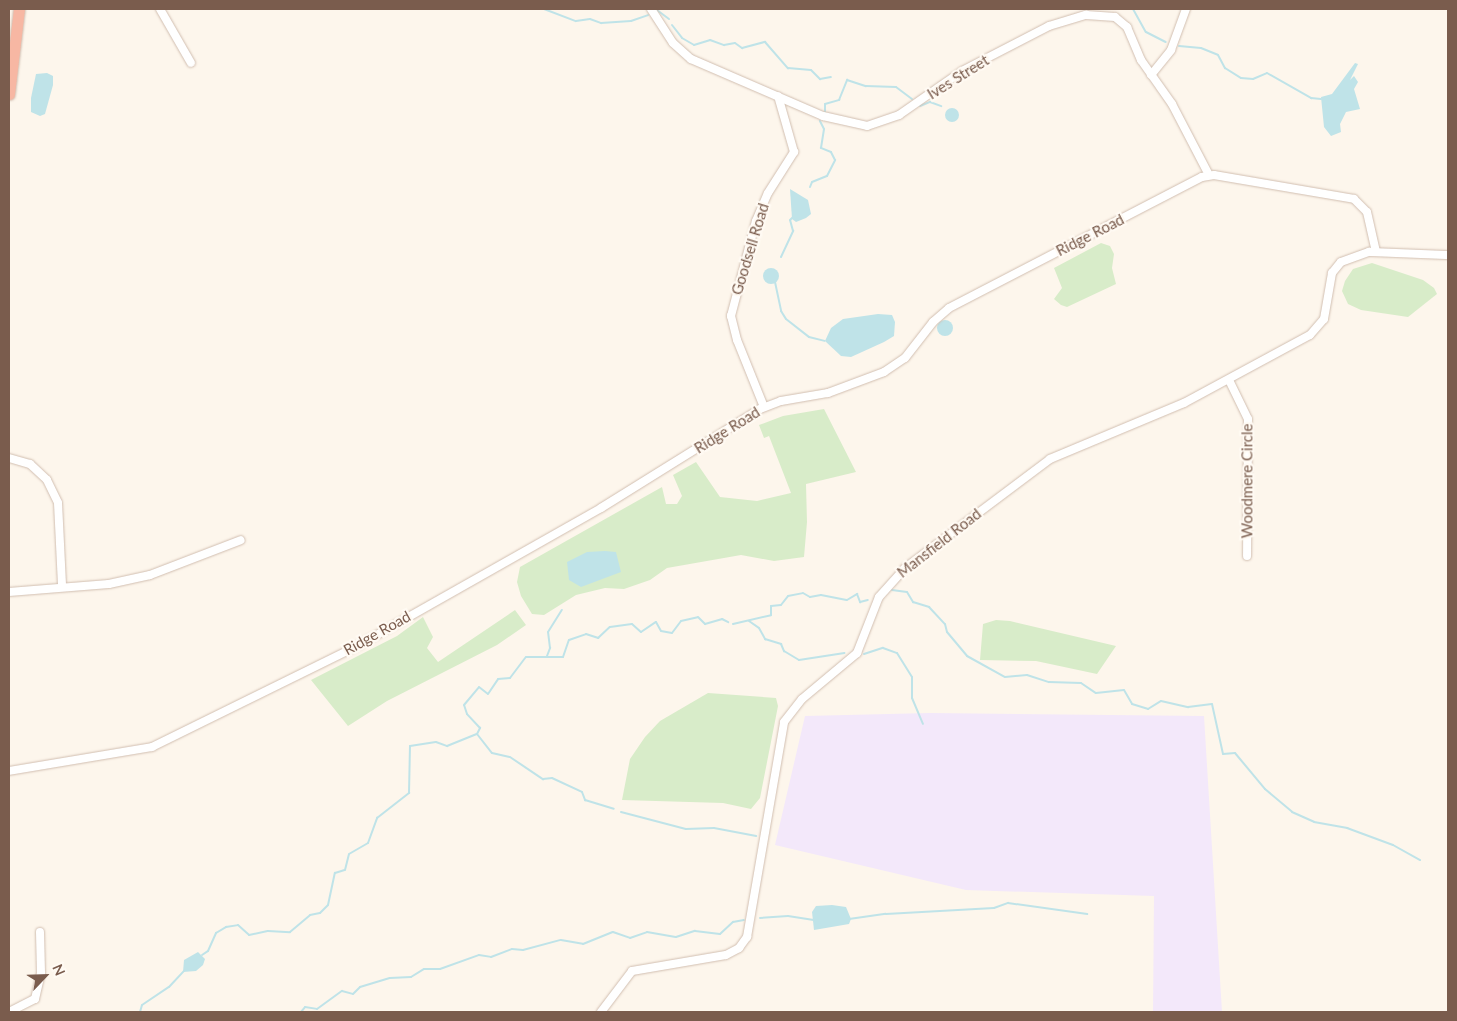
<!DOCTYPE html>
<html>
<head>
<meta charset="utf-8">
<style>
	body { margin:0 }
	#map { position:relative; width:1457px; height:1021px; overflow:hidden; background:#fdf6ec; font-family:Lato,sans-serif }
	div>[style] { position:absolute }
	.education>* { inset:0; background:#f3e8fa }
	.green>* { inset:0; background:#d8ecc9 }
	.water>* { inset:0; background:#bfe3e8 }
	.round { border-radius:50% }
	.stream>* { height:2px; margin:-1px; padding:0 1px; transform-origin:1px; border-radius:1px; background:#bfe3e8 }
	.roads { filter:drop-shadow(0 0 1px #d1beb0) drop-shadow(0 0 1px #d1beb0) }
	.minor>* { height:8px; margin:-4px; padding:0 4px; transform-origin:4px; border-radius:4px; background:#fff }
	.highway>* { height:11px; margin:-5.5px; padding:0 5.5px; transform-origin:5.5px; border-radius:5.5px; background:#f7b7a3 }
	span { translate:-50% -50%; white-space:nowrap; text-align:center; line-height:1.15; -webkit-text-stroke:4.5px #fffaf3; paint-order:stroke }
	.street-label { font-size:15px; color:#7a5c4d }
	.frame { position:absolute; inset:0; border:10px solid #7a5c4d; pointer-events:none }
	.north { position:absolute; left:20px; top:951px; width:50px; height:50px; -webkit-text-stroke:4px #fffaf3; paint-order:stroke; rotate:66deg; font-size:14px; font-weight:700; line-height:20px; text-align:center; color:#7a5c4d }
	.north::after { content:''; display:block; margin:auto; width:18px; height:22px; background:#7a5c4d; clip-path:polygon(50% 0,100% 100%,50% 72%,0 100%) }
</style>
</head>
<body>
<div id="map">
	<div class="education">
		<i style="clip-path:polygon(930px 713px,1204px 716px,1222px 1012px,1153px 1012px,1154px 896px,966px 890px,775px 845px,805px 716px)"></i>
	</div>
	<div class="green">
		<i style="clip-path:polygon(1101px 243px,1110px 246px,1114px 254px,1112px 268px,1116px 284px,1067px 307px,1061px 305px,1054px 299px,1062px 288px,1054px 268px)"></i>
		<i style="clip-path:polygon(1372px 263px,1423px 280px,1434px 288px,1437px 294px,1408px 317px,1361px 310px,1348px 304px,1342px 291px,1345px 281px,1353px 269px)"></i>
		<i style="clip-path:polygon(824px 409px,856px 472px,806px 484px,807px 522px,804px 557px,774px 561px,741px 555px,667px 568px,650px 580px,624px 589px,605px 588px,576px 595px,544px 615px,532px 614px,521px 596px,517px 582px,520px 567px,662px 487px,666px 504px,677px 504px,682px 496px,673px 475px,696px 462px,720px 497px,757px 501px,791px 493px,769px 436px,764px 438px,759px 425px,783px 416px)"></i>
		<i style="clip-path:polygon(515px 610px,526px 625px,497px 645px,387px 701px,348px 726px,311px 680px,397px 636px,423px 617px,433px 637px,427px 648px,438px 662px)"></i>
		<i style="clip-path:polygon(996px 620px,1010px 621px,1116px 646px,1097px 674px,1036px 661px,980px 660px,983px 624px)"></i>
		<i style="clip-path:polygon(708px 693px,776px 698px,778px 706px,760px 798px,751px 809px,723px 803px,622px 800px,630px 759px,645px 737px,660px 721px)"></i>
	</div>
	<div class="water">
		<i style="clip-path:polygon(1355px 63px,1358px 64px,1350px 80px,1354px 76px,1358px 82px,1354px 89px,1360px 109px,1346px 112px,1340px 124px,1341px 132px,1331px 136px,1324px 127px,1321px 97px,1332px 94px)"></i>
		<i style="clip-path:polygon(47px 73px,53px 76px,53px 85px,45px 114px,40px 116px,31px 112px,31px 98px,36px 74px)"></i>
		<i class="round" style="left:945px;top:108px;width:14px;height:14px"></i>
		<i style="clip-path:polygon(790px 189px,808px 200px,811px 214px,806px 218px,796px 222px,792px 219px)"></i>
		<i class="round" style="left:763px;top:268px;width:16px;height:16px"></i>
		<i style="clip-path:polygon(878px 314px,892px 315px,895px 322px,894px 336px,884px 342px,851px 357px,841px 356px,825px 341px,831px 328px,843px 319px)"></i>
		<i class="round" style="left:937px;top:320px;width:16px;height:16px"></i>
		<i style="clip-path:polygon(605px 551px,616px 552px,621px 572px,581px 587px,569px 580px,567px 562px,587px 552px)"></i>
		<i style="clip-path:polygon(832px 905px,846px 907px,851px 919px,849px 924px,814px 930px,812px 912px,816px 906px)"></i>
		<i style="clip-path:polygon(198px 952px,205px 959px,203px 965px,196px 971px,183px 972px,184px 960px)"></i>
	</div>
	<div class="stream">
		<i style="left:544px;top:9px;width:34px;rotate:21deg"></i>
		<i style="left:576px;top:21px;width:14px;rotate:-8deg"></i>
		<i style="left:590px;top:19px;width:12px;rotate:20deg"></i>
		<i style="left:601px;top:23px;width:30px;rotate:-4deg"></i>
		<i style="left:631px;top:21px;width:18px;rotate:-19deg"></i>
		<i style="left:1133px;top:9px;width:26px;rotate:61deg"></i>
		<i style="left:1146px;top:32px;width:22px;rotate:27deg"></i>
		<i style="left:657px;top:10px;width:15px;rotate:37deg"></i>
		<i style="left:672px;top:25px;width:16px;rotate:52deg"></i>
		<i style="left:682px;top:38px;width:14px;rotate:30deg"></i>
		<i style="left:694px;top:45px;width:17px;rotate:-17deg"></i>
		<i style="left:710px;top:40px;width:15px;rotate:20deg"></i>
		<i style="left:724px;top:45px;width:11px;rotate:-10deg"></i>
		<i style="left:735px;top:43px;width:9px;rotate:36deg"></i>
		<i style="left:742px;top:48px;width:24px;rotate:-15deg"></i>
		<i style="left:765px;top:42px;width:35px;rotate:49deg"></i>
		<i style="left:788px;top:68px;width:23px;rotate:5deg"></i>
		<i style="left:811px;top:70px;width:13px;rotate:45deg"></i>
		<i style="left:820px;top:79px;width:11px;rotate:-10deg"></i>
		<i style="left:1179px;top:46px;width:22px;rotate:5deg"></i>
		<i style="left:1201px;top:48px;width:18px;rotate:22deg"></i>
		<i style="left:1218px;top:55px;width:15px;rotate:62deg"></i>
		<i style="left:1225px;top:68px;width:19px;rotate:32deg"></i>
		<i style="left:1241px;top:78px;width:12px;rotate:5deg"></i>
		<i style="left:1253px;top:79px;width:15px;rotate:-23deg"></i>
		<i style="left:1267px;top:73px;width:51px;rotate:29.6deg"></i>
		<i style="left:1311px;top:98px;width:10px;rotate:6deg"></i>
		<i style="left:920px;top:106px;width:11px;rotate:-22deg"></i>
		<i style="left:930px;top:102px;width:12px;rotate:20deg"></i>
		<i style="left:825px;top:112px;width:8px;rotate:-90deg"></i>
		<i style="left:825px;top:104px;width:15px;rotate:-16deg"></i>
		<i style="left:839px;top:100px;width:22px;rotate:-68deg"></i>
		<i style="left:847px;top:80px;width:20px;rotate:18deg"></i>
		<i style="left:866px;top:86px;width:30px;rotate:2deg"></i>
		<i style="left:896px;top:87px;width:20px;rotate:37deg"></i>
		<i style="left:810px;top:187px;width:5px;rotate:-68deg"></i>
		<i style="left:812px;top:182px;width:16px;rotate:-22deg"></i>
		<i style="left:827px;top:176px;width:18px;rotate:-63deg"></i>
		<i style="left:835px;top:160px;width:9px;rotate:-117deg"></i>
		<i style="left:831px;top:152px;width:11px;rotate:-158deg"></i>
		<i style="left:821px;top:148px;width:19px;rotate:-81deg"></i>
		<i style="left:824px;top:129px;width:9px;rotate:-117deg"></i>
		<i style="left:781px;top:257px;width:29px;rotate:-65deg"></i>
		<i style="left:793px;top:231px;width:11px;rotate:-105deg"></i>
		<i style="left:790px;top:220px;width:4px;rotate:-45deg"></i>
		<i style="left:775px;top:282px;width:30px;rotate:78deg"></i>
		<i style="left:781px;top:311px;width:9px;rotate:58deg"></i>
		<i style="left:786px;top:319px;width:29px;rotate:38deg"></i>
		<i style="left:809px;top:337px;width:16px;rotate:14deg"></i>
		<i style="left:892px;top:590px;width:15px;rotate:8deg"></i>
		<i style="left:907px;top:592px;width:12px;rotate:59deg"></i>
		<i style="left:913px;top:602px;width:17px;rotate:17deg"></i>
		<i style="left:929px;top:607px;width:23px;rotate:47deg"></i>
		<i style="left:945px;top:624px;width:8px;rotate:76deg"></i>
		<i style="left:947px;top:632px;width:31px;rotate:50deg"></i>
		<i style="left:967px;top:656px;width:43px;rotate:28.9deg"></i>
		<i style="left:1005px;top:677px;width:22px;rotate:-5deg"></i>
		<i style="left:1027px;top:675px;width:23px;rotate:18deg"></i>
		<i style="left:1049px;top:682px;width:32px;rotate:2deg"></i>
		<i style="left:1081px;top:683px;width:18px;rotate:34deg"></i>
		<i style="left:1096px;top:693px;width:28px;rotate:-6deg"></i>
		<i style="left:1124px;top:690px;width:16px;rotate:60deg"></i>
		<i style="left:1132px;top:704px;width:17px;rotate:17deg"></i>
		<i style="left:1148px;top:709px;width:15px;rotate:-32deg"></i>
		<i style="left:1161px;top:701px;width:28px;rotate:13deg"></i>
		<i style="left:1188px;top:707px;width:24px;rotate:-7deg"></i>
		<i style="left:1212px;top:704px;width:51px;rotate:77.6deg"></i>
		<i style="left:1223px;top:754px;width:12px;rotate:-5deg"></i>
		<i style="left:1235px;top:753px;width:47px;rotate:50.2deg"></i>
		<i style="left:1265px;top:789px;width:35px;rotate:40deg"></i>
		<i style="left:1292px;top:812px;width:24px;rotate:24deg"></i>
		<i style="left:1314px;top:822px;width:34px;rotate:10deg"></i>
		<i style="left:1347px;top:828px;width:49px;rotate:20.3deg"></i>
		<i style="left:1393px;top:845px;width:31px;rotate:29deg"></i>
		<i style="left:749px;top:621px;width:12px;rotate:35deg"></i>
		<i style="left:759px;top:628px;width:13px;rotate:61deg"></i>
		<i style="left:765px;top:639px;width:17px;rotate:17deg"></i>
		<i style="left:781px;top:644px;width:8px;rotate:67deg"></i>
		<i style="left:784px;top:651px;width:17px;rotate:31deg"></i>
		<i style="left:799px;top:660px;width:46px;rotate:-8.8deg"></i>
		<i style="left:733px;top:624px;width:39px;rotate:-13deg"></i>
		<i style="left:771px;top:615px;width:9px;rotate:-90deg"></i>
		<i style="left:771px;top:606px;width:10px;rotate:-6deg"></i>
		<i style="left:781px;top:605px;width:11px;rotate:-52deg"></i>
		<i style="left:788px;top:596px;width:15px;rotate:-11deg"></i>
		<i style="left:803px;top:593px;width:8px;rotate:30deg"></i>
		<i style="left:810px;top:597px;width:11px;rotate:-10deg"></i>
		<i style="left:821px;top:595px;width:26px;rotate:11deg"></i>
		<i style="left:847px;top:600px;width:12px;rotate:-31deg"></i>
		<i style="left:857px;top:594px;width:9px;rotate:69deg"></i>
		<i style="left:860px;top:602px;width:8px;rotate:-14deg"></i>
		<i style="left:864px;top:654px;width:20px;rotate:-18deg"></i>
		<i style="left:883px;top:648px;width:15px;rotate:20deg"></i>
		<i style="left:897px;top:653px;width:28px;rotate:58deg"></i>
		<i style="left:912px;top:677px;width:21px;rotate:90deg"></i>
		<i style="left:912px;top:698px;width:28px;rotate:67deg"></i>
		<i style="left:547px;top:656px;width:9px;rotate:-69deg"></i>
		<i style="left:550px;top:648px;width:16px;rotate:-97deg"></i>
		<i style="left:548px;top:632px;width:26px;rotate:-58deg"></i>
		<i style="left:477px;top:734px;width:24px;rotate:52deg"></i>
		<i style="left:492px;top:753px;width:18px;rotate:13deg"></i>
		<i style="left:510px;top:757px;width:40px;rotate:34deg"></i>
		<i style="left:543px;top:779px;width:9px;rotate:-6deg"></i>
		<i style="left:552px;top:778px;width:33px;rotate:25deg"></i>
		<i style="left:582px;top:792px;width:9px;rotate:69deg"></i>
		<i style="left:585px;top:800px;width:30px;rotate:17deg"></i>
		<i style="left:621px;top:812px;width:67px;rotate:14.7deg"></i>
		<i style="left:686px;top:829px;width:28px;rotate:-2deg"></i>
		<i style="left:714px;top:828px;width:43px;rotate:10.8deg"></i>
		<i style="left:760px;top:918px;width:28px;rotate:-4deg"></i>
		<i style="left:788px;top:916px;width:26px;rotate:9deg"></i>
		<i style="left:849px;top:919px;width:37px;rotate:-8deg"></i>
		<i style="left:886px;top:914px;width:108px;rotate:-3.2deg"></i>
		<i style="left:994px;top:908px;width:15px;rotate:-20deg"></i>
		<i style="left:1008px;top:903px;width:80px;rotate:7.9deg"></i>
		<i style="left:202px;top:955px;width:7px;rotate:-34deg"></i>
		<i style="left:208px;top:951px;width:20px;rotate:-66deg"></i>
		<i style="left:216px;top:933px;width:12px;rotate:-31deg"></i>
		<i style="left:226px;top:927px;width:12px;rotate:-9deg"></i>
		<i style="left:238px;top:925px;width:15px;rotate:42deg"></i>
		<i style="left:249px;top:935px;width:19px;rotate:-12deg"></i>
		<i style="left:268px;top:931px;width:22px;rotate:3deg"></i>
		<i style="left:290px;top:932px;width:26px;rotate:-40deg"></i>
		<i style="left:310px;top:915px;width:10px;rotate:-11deg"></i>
		<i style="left:320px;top:913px;width:11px;rotate:-45deg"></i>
		<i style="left:328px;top:905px;width:33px;rotate:-78deg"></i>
		<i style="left:335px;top:873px;width:10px;rotate:-17deg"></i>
		<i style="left:345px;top:870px;width:16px;rotate:-76deg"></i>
		<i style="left:349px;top:854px;width:22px;rotate:-30deg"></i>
		<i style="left:368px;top:843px;width:27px;rotate:-70deg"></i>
		<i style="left:377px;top:818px;width:41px;rotate:-38deg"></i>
		<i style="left:409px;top:793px;width:47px;rotate:-88.8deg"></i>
		<i style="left:410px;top:746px;width:26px;rotate:-9deg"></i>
		<i style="left:436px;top:742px;width:12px;rotate:20deg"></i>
		<i style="left:447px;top:746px;width:32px;rotate:-22deg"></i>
		<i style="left:477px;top:734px;width:7px;rotate:-63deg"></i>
		<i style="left:480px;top:728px;width:19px;rotate:-133deg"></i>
		<i style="left:467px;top:714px;width:9px;rotate:-108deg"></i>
		<i style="left:464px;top:705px;width:23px;rotate:-50deg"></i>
		<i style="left:479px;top:687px;width:11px;rotate:38deg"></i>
		<i style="left:488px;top:694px;width:18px;rotate:-56deg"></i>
		<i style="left:498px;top:679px;width:12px;rotate:-5deg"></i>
		<i style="left:510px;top:678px;width:26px;rotate:-53deg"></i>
		<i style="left:526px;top:657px;width:37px"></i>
		<i style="left:563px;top:657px;width:18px;rotate:-71deg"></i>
		<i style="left:569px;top:640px;width:18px;rotate:-19deg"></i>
		<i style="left:586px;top:634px;width:13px;rotate:18deg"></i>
		<i style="left:598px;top:638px;width:16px;rotate:-43deg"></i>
		<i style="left:610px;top:627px;width:22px;rotate:-8deg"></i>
		<i style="left:632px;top:624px;width:12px;rotate:42deg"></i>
		<i style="left:641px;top:632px;width:18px;rotate:-34deg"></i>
		<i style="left:656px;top:622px;width:10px;rotate:61deg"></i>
		<i style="left:661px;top:631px;width:11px;rotate:10deg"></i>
		<i style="left:672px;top:633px;width:15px;rotate:-53deg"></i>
		<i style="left:681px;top:621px;width:17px;rotate:-13deg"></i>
		<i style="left:698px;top:617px;width:10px;rotate:45deg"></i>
		<i style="left:705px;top:624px;width:18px;rotate:-16deg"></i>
		<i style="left:722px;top:619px;width:7px;rotate:27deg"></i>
		<i style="left:140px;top:1012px;width:7px;rotate:-74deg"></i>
		<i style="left:142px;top:1005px;width:32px;rotate:-34deg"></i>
		<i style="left:169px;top:987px;width:22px;rotate:-47deg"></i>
		<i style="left:301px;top:1012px;width:6px;rotate:-51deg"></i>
		<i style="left:305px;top:1007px;width:12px;rotate:9deg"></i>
		<i style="left:317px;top:1009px;width:31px;rotate:-36deg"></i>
		<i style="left:342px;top:991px;width:11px;rotate:15deg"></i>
		<i style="left:353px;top:994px;width:10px;rotate:-45deg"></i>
		<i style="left:360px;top:987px;width:31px;rotate:-17deg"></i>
		<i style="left:390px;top:978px;width:21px;rotate:-3deg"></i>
		<i style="left:411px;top:977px;width:15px;rotate:-32deg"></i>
		<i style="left:424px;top:969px;width:16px"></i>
		<i style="left:440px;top:969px;width:41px;rotate:-19.7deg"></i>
		<i style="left:479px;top:955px;width:12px;rotate:9deg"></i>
		<i style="left:491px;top:957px;width:22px;rotate:-21deg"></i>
		<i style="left:512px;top:949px;width:11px;rotate:5deg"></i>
		<i style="left:523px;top:950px;width:39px;rotate:-15deg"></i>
		<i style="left:561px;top:940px;width:22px;rotate:10deg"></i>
		<i style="left:583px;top:944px;width:32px;rotate:-22deg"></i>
		<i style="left:613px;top:932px;width:18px;rotate:19deg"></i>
		<i style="left:630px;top:938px;width:18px;rotate:-19deg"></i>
		<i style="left:647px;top:932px;width:29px;rotate:10deg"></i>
		<i style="left:676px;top:937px;width:20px;rotate:-18deg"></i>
		<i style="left:695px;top:931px;width:25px;rotate:7deg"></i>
		<i style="left:720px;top:934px;width:18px;rotate:-43deg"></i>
		<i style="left:733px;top:922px;width:11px;rotate:-10deg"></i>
	</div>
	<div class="roads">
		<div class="minor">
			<i style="left:160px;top:9px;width:62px;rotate:60.1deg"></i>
			<i style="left:651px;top:9px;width:40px;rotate:57.1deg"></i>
			<i style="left:673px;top:43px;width:24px;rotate:42deg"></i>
			<i style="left:691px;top:59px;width:144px;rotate:23.4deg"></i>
			<i style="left:823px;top:116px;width:45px;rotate:12.8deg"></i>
			<i style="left:867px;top:126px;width:34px;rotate:-19deg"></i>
			<i style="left:899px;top:115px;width:77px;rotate:-34.9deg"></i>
			<i style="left:962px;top:71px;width:98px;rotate:-27.3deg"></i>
			<i style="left:1049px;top:26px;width:39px;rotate:-17deg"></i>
			<i style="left:1086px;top:15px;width:29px;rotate:4deg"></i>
			<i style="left:1115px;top:17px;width:16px;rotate:40deg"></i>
			<i style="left:1127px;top:27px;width:36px;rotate:67deg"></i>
			<i style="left:1141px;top:60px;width:54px;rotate:54.8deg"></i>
			<i style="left:1172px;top:104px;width:80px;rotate:62.5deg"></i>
			<i style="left:1151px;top:75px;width:32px;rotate:-51deg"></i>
			<i style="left:1171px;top:50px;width:44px;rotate:-69.9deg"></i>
			<i style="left:1229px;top:380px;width:43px;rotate:64deg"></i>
			<i style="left:1248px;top:419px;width:137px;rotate:90.4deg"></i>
			<i style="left:764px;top:407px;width:72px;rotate:-111.9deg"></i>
			<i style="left:737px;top:340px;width:25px;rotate:-104deg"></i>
			<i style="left:731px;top:316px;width:98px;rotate:-75.3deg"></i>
			<i style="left:756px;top:221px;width:30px;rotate:-67deg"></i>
			<i style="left:768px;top:193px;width:49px;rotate:-57.6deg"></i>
			<i style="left:794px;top:152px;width:58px;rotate:-105.9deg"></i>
			<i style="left:9px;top:458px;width:22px;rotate:16deg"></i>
			<i style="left:30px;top:464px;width:23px;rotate:43deg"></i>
			<i style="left:47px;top:480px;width:25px;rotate:64deg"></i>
			<i style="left:58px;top:503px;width:83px;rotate:87.2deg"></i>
			<i style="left:9px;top:592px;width:100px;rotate:-4.6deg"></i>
			<i style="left:109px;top:584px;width:42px;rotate:-12.4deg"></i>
			<i style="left:150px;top:575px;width:97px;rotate:-21deg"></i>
			<i style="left:9px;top:771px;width:145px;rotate:-9.5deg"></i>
			<i style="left:152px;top:747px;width:231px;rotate:-26.2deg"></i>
			<i style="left:359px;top:645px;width:278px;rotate:-29.5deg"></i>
			<i style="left:601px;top:508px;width:187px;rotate:-31.9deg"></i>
			<i style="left:760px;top:409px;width:22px;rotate:-21deg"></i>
			<i style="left:781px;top:401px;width:48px;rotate:-9.7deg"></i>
			<i style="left:828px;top:393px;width:60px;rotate:-20.6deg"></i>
			<i style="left:884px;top:372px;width:25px;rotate:-34deg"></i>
			<i style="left:905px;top:358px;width:46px;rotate:-52.1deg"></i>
			<i style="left:933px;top:322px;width:21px;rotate:-41deg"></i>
			<i style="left:949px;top:308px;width:285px;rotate:-27.4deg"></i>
			<i style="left:1202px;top:177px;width:12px;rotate:-9deg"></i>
			<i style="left:1214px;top:175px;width:142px;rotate:9.7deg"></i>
			<i style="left:1354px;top:199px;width:18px;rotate:45deg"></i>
			<i style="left:1367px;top:212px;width:41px;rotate:77.3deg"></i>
			<i style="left:9px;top:1012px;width:29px;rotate:-27deg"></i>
			<i style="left:35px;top:999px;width:27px;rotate:-77deg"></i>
			<i style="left:41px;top:973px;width:41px;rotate:-91.4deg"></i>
			<i style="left:601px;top:1012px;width:51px;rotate:-52.9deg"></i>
			<i style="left:632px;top:971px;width:95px;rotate:-9.7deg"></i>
			<i style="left:726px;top:955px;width:15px;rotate:-28deg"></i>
			<i style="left:739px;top:948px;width:14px;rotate:-54deg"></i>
			<i style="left:747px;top:937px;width:218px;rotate:-80.2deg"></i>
			<i style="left:784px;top:722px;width:29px;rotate:-52deg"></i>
			<i style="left:802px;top:699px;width:72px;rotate:-39.9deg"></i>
			<i style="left:857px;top:653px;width:60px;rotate:-68.6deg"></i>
			<i style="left:879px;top:597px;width:39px;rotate:-48deg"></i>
			<i style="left:905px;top:568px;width:181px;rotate:-36.9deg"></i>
			<i style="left:1050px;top:459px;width:145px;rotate:-22.7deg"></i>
			<i style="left:1184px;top:403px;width:143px;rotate:-28.4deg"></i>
			<i style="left:1310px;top:335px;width:21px;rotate:-49deg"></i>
			<i style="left:1324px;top:319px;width:47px;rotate:-80.1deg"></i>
			<i style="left:1332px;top:273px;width:14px;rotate:-51deg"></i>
			<i style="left:1341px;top:262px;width:30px;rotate:-20deg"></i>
			<i style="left:1369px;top:252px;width:79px;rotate:2.2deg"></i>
		</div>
		<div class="highway">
			<i style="left:9px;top:94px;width:86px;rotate:-83.3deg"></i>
		</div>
	</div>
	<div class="street-label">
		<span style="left:958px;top:77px;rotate:-32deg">Ives Street</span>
		<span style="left:1090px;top:235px;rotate:-27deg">Ridge Road</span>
		<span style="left:750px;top:249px;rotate:-73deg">Goodsell Road</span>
		<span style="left:727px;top:430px;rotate:-32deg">Ridge Road</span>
		<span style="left:1247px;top:481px;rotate:-90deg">Woodmere Circle</span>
		<span style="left:939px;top:543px;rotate:-38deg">Mansfield Road</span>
		<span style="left:377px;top:633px;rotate:-29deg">Ridge Road</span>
	</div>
	<div class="frame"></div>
	<div class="north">N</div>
</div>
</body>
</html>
